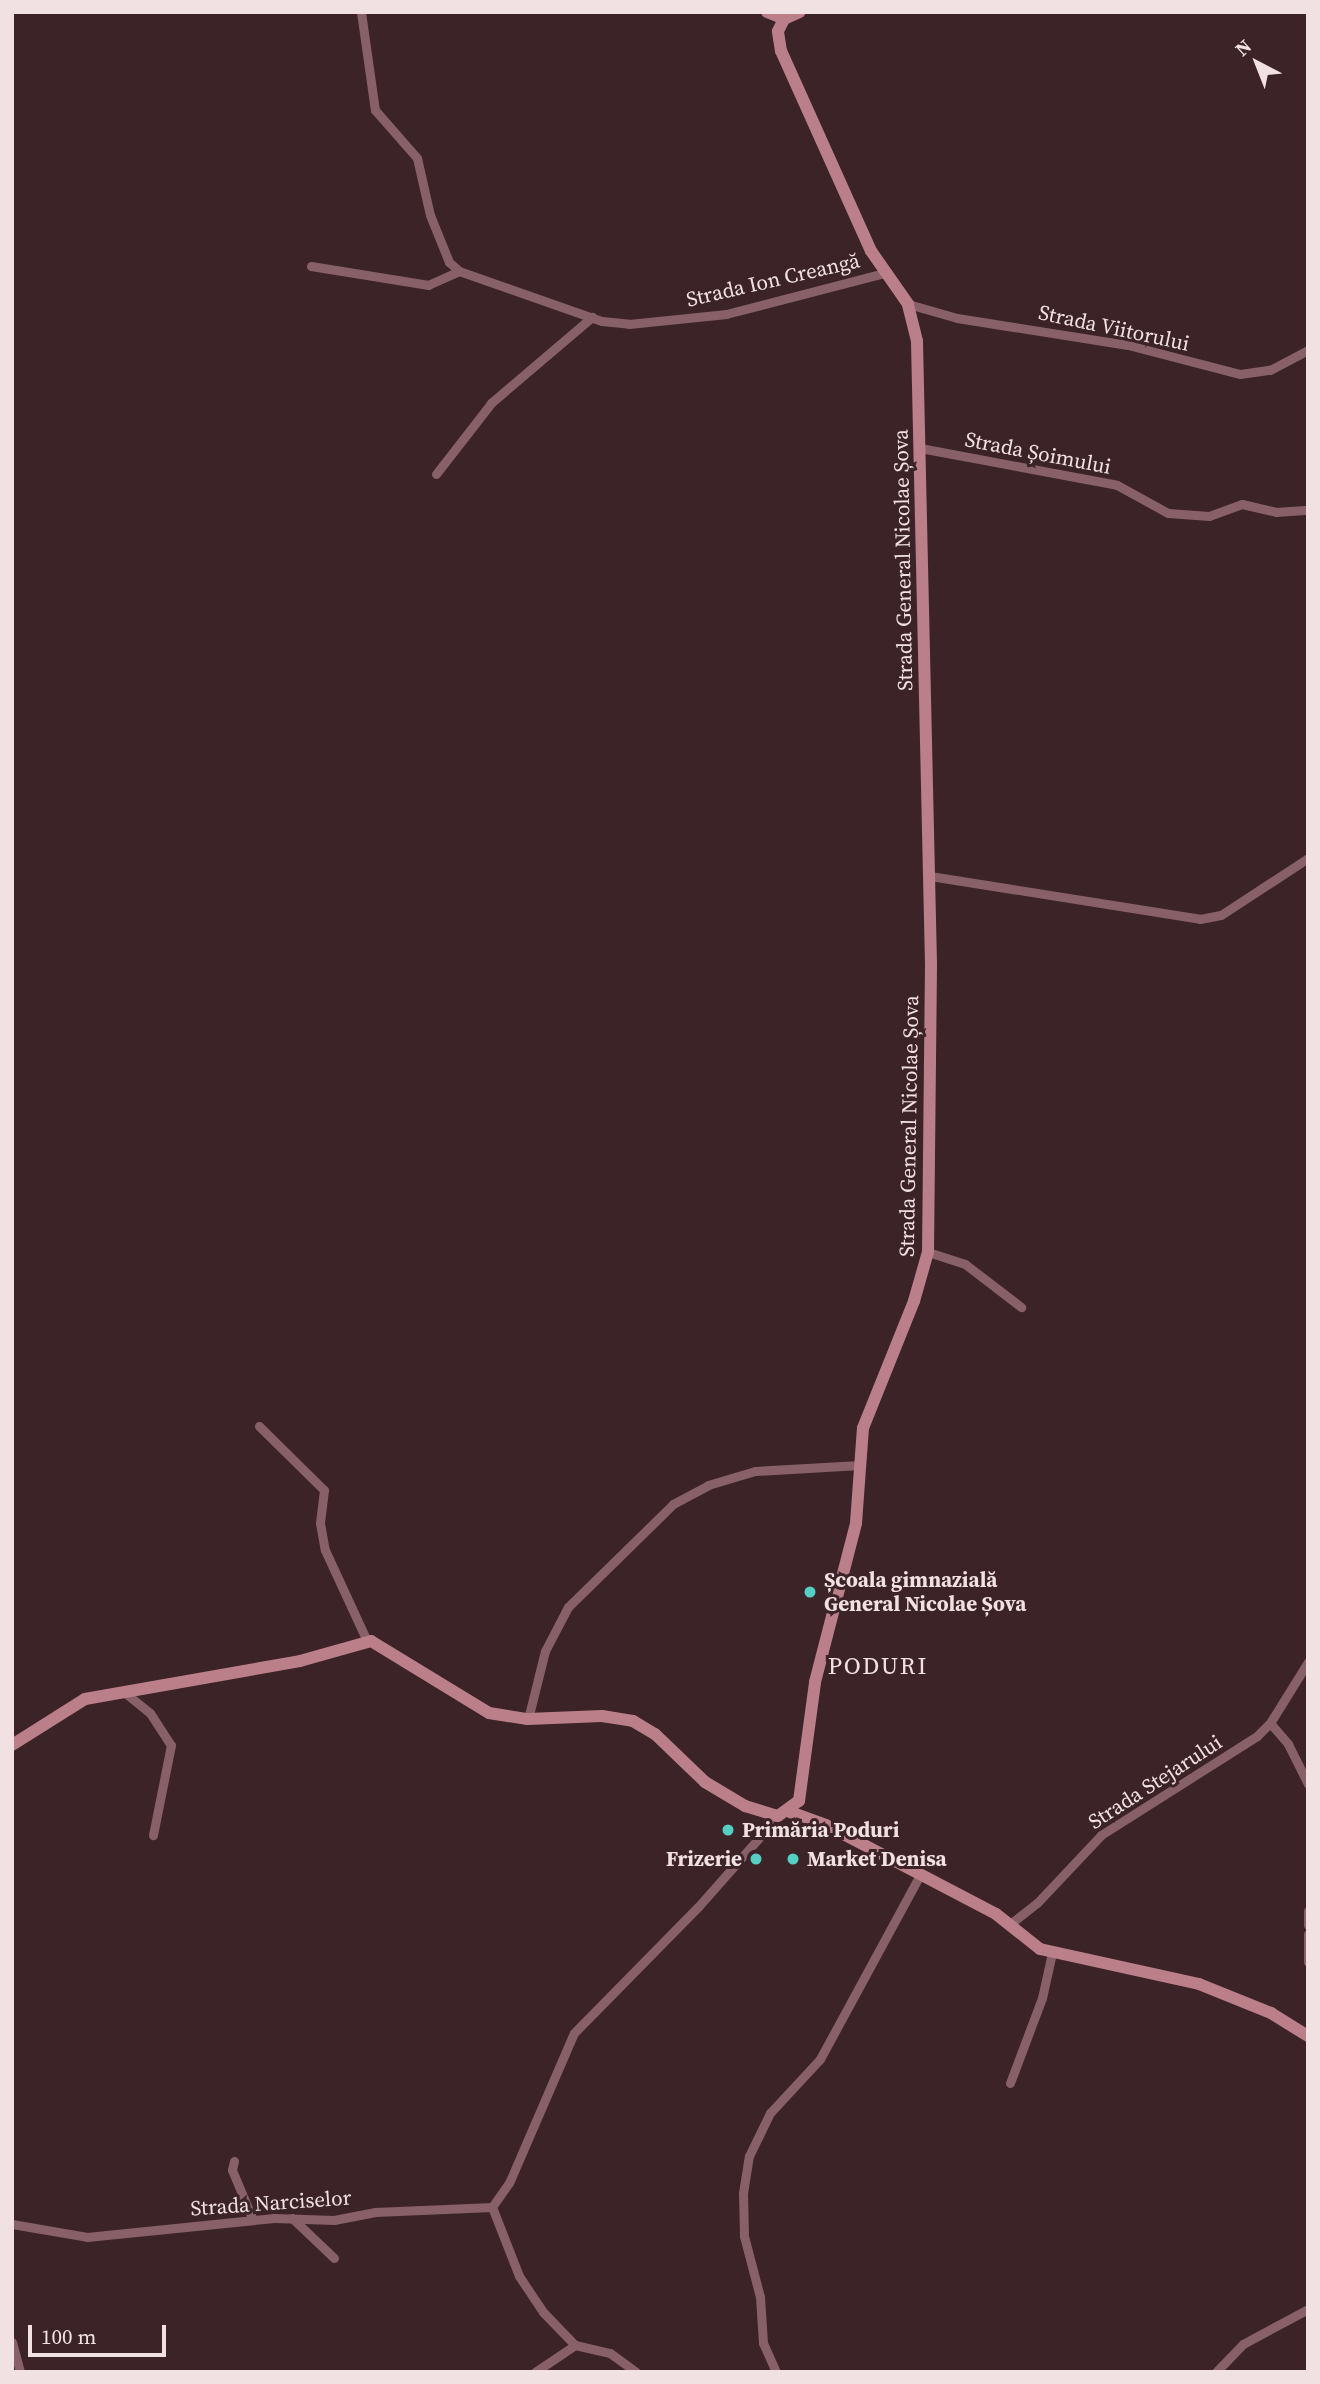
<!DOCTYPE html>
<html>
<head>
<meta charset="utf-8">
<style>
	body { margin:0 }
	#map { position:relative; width:1320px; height:2384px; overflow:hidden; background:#3c2327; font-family:"Source Serif 4",serif }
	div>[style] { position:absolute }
	.street>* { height:9px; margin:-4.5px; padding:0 4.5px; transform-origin:4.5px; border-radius:4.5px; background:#876167 }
	.secondary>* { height:12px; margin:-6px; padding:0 6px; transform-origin:6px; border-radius:6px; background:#bb7f89 }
	.dots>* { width:19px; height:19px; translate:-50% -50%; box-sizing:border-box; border:4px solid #3c2327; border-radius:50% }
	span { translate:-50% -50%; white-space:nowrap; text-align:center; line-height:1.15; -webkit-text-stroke:6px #3c2327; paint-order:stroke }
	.street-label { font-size:21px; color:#f2e1e3 }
	.poi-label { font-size:21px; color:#f2e1e3; font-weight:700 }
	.left { translate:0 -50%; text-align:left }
	.right { translate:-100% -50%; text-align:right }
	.quarter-label { font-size:24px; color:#f2e1e3; letter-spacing:2px }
	.frame { position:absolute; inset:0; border:14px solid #f2e1e3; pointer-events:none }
	.north { position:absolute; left:1222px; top:28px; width:70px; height:70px; -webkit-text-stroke:5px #3c2327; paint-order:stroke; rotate:318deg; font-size:19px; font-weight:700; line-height:28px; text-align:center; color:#f2e1e3 }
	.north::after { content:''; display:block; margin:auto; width:24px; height:32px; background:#f2e1e3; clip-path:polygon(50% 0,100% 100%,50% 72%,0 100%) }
	.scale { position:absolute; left:28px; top:2325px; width:138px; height:32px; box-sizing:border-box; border:4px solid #f2e1e3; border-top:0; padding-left:9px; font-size:21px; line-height:24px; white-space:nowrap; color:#f2e1e3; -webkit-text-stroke:5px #3c2327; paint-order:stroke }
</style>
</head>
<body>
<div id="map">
	<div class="street">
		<i style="left:361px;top:12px;width:99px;rotate:81.9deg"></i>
		<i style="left:375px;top:110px;width:64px;rotate:48.8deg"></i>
		<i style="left:417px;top:158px;width:58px;rotate:77.2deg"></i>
		<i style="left:430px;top:215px;width:51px;rotate:68deg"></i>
		<i style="left:449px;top:262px;width:13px;rotate:42deg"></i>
		<i style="left:459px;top:271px;width:151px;rotate:19.3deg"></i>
		<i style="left:602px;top:321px;width:27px;rotate:6deg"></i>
		<i style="left:629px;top:324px;width:98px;rotate:-5.9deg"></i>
		<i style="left:726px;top:314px;width:164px;rotate:-14.5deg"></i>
		<i style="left:311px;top:266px;width:119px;rotate:9.2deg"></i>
		<i style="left:428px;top:285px;width:34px;rotate:-24deg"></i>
		<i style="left:908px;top:304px;width:51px;rotate:15.9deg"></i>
		<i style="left:957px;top:318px;width:173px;rotate:9deg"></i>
		<i style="left:1128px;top:345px;width:116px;rotate:14.5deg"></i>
		<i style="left:1240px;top:374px;width:30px;rotate:-8deg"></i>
		<i style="left:1270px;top:370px;width:43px;rotate:-27.8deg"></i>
		<i style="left:920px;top:448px;width:200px;rotate:10.6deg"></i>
		<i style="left:1117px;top:485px;width:58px;rotate:28.8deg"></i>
		<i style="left:1168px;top:513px;width:41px;rotate:4.2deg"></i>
		<i style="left:1209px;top:516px;width:35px;rotate:-20deg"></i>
		<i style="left:1242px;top:504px;width:35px;rotate:13deg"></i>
		<i style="left:1276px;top:512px;width:32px;rotate:-4deg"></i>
		<i style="left:436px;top:474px;width:90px;rotate:-52.2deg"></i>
		<i style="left:491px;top:403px;width:133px;rotate:-40.4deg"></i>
		<i style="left:930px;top:876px;width:273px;rotate:9deg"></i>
		<i style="left:1200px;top:919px;width:21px;rotate:-11deg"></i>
		<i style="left:1221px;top:915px;width:104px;rotate:-33.2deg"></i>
		<i style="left:928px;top:1252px;width:39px;rotate:18deg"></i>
		<i style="left:965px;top:1264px;width:71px;rotate:37.5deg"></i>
		<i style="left:259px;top:1426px;width:91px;rotate:44.6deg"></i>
		<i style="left:324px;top:1490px;width:33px;rotate:97deg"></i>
		<i style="left:320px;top:1523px;width:27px;rotate:80deg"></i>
		<i style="left:325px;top:1550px;width:100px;rotate:65.2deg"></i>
		<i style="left:124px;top:1692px;width:33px;rotate:39deg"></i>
		<i style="left:150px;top:1713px;width:38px;rotate:57deg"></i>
		<i style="left:171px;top:1745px;width:92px;rotate:101.3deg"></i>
		<i style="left:528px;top:1719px;width:70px;rotate:-76deg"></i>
		<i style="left:545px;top:1651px;width:50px;rotate:-62.4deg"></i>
		<i style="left:568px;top:1607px;width:147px;rotate:-44.4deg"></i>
		<i style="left:673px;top:1504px;width:40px;rotate:-28deg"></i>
		<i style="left:708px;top:1485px;width:49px;rotate:-16.6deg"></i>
		<i style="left:755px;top:1471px;width:105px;rotate:-3.3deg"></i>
		<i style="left:1270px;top:1723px;width:28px;rotate:49deg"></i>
		<i style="left:1288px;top:1744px;width:45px;rotate:63.4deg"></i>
		<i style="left:1308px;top:1911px;width:14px;rotate:90deg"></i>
		<i style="left:1010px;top:1924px;width:34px;rotate:-38deg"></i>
		<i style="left:1037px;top:1903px;width:93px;rotate:-46.7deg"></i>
		<i style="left:1101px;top:1835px;width:185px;rotate:-32.4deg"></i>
		<i style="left:1257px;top:1736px;width:18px;rotate:-45deg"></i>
		<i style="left:1270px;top:1723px;width:72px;rotate:-58.1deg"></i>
		<i style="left:1308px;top:1934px;width:28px;rotate:90deg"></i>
		<i style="left:1010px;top:2083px;width:91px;rotate:-69.4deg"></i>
		<i style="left:1042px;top:1998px;width:46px;rotate:-77.5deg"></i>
		<i style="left:234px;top:2161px;width:9px;rotate:103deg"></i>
		<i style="left:232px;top:2170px;width:54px;rotate:67.2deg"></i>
		<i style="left:492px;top:2207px;width:29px;rotate:-55deg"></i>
		<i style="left:509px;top:2183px;width:163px;rotate:-66.6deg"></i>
		<i style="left:574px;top:2033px;width:177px;rotate:-45.5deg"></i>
		<i style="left:698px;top:1907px;width:91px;rotate:-48.6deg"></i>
		<i style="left:758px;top:1839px;width:27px;rotate:-59deg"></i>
		<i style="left:492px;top:2207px;width:74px;rotate:68.6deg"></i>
		<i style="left:519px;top:2276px;width:43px;rotate:56.3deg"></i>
		<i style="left:543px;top:2312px;width:46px;rotate:45.9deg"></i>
		<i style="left:575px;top:2345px;width:36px;rotate:13deg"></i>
		<i style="left:610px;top:2353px;width:32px;rotate:36deg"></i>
		<i style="left:292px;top:2218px;width:58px;rotate:43.6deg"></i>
		<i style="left:12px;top:2224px;width:76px;rotate:9.8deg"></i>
		<i style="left:87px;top:2237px;width:188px;rotate:-5.8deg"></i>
		<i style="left:274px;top:2218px;width:60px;rotate:1.9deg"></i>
		<i style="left:334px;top:2220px;width:42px;rotate:-11deg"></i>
		<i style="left:375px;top:2212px;width:117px;rotate:-2.4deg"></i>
		<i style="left:12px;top:2342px;width:31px;rotate:75deg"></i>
		<i style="left:535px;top:2372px;width:48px;rotate:-34deg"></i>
		<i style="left:776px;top:2372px;width:32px;rotate:-114deg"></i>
		<i style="left:763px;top:2343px;width:46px;rotate:-93.7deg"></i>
		<i style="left:760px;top:2297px;width:63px;rotate:-104.7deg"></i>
		<i style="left:744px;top:2236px;width:43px;rotate:-91.3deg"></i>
		<i style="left:743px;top:2193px;width:37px;rotate:-81deg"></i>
		<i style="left:749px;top:2156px;width:48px;rotate:-64deg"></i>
		<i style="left:770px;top:2113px;width:74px;rotate:-47.2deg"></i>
		<i style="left:820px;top:2059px;width:209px;rotate:-61.5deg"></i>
		<i style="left:1216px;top:2372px;width:39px;rotate:-46deg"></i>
		<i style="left:1243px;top:2344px;width:74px;rotate:-28.3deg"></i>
	</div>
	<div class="secondary">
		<i style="left:767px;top:12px;width:18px;rotate:22deg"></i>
		<i style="left:12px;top:1745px;width:86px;rotate:-32.2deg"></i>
		<i style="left:85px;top:1699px;width:218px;rotate:-10deg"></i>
		<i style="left:300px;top:1661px;width:74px;rotate:-15.7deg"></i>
		<i style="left:371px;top:1641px;width:138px;rotate:31.4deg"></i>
		<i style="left:489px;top:1713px;width:39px;rotate:9deg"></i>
		<i style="left:528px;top:1719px;width:74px;rotate:-2.3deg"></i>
		<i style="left:602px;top:1716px;width:31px;rotate:9deg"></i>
		<i style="left:633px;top:1721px;width:26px;rotate:31deg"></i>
		<i style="left:655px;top:1734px;width:69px;rotate:43.8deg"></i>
		<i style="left:705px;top:1782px;width:47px;rotate:31deg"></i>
		<i style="left:745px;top:1806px;width:34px;rotate:17deg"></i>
		<i style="left:778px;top:1816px;width:26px;rotate:-36deg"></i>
		<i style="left:799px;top:1801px;width:120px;rotate:-82.3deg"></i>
		<i style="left:815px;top:1682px;width:164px;rotate:-75.5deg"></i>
		<i style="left:856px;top:1523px;width:95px;rotate:-85.8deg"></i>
		<i style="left:863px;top:1428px;width:137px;rotate:-68.1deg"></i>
		<i style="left:914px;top:1301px;width:51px;rotate:-74.1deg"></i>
		<i style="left:928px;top:1252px;width:288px;rotate:-89.4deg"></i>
		<i style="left:931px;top:964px;width:623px;rotate:-91.29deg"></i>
		<i style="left:917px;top:341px;width:38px;rotate:-104deg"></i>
		<i style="left:908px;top:304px;width:65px;rotate:-124.9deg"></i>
		<i style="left:871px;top:251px;width:219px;rotate:-114.2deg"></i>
		<i style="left:781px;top:51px;width:20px;rotate:-99deg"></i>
		<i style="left:778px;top:31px;width:13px;rotate:-63deg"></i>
		<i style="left:784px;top:19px;width:17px;rotate:-24deg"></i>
		<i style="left:790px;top:1812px;width:38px;rotate:20deg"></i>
		<i style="left:826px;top:1825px;width:192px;rotate:27.6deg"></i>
		<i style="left:996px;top:1914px;width:56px;rotate:38.5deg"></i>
		<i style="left:1040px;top:1949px;width:163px;rotate:12.4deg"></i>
		<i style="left:1199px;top:1984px;width:78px;rotate:21.9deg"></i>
		<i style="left:1271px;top:2013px;width:44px;rotate:31.9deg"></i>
	</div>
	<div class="dots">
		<i style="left:810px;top:1592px;background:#55cec4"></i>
		<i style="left:728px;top:1830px;background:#55cec4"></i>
		<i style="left:756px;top:1859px;background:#55cec4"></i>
		<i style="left:793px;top:1859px;background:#55cec4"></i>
	</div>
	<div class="street-label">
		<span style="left:773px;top:280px;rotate:-13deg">Strada Ion Creangă</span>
		<span style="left:1114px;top:328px;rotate:12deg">Strada Viitorului</span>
		<span style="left:1038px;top:453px;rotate:11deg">Strada Șoimului</span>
		<span style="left:903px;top:560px;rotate:-91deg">Strada General Nicolae Șova</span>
		<span style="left:909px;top:1126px;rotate:-89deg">Strada General Nicolae Șova</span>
		<span style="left:1155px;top:1782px;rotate:-33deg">Strada Stejarului</span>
		<span style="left:271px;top:2203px;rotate:-4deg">Strada Narciselor</span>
	</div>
	<div class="poi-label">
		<span class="left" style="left:824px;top:1592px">Școala gimnazială<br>General Nicolae Șova</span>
		<span class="left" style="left:742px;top:1830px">Primăria Poduri</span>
		<span class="right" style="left:742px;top:1859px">Frizerie</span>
		<span class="left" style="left:807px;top:1859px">Market Denisa</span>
	</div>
	<div class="quarter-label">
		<span style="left:878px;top:1666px">PODURI</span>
	</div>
	<div class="frame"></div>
	<div class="north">N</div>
	<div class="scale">100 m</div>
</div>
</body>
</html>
